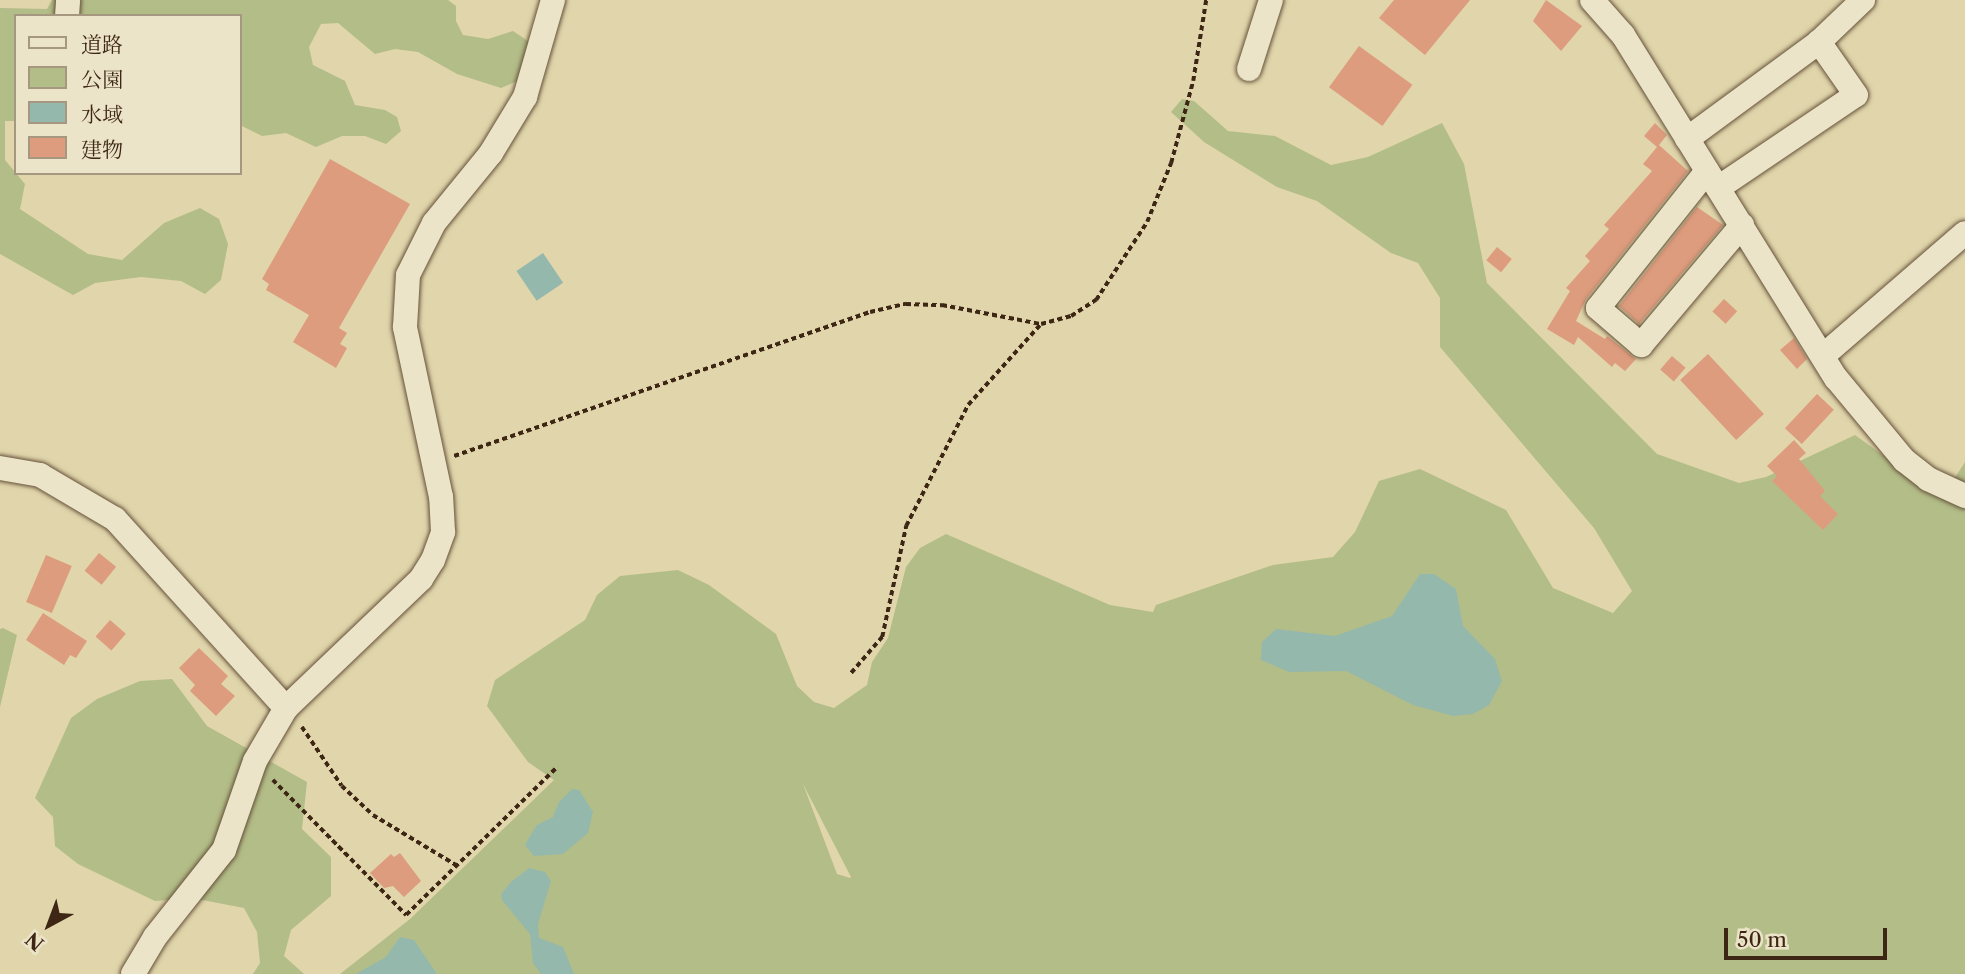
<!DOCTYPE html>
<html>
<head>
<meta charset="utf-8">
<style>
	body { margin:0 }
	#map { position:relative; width:1965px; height:974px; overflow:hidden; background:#e0d5ab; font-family:"Libre Caslon Text","Noto Serif JP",serif }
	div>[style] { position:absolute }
	.green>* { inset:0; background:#b3bd88 }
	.water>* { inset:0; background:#94b8ac; transform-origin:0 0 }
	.building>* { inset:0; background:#de9c7e; transform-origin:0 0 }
	.path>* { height:3.5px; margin-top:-1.75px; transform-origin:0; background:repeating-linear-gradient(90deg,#3e2615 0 5px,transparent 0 8.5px) }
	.roads { filter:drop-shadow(0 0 2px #66523a) drop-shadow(0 0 2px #66523a) }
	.minor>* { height:24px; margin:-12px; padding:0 12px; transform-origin:12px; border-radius:12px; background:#ebe4c8 }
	span { translate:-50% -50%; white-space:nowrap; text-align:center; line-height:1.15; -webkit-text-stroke:5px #ebe4c8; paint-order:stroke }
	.legend { position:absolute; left:14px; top:14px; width:228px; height:161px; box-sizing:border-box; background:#ebe4c8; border:2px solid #a69880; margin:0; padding:9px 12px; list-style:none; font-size:21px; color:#3e2615 }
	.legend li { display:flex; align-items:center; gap:14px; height:35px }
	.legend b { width:35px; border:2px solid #a69880 }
	.north { position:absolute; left:14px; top:890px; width:70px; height:70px; -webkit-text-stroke:5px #ebe4c8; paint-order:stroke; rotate:221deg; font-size:19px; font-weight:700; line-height:28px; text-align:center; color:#3e2615 }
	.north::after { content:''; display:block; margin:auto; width:24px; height:32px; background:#3e2615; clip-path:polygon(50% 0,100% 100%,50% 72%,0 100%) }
	.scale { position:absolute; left:1724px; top:928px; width:163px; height:32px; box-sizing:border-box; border:4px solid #3e2615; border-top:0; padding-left:9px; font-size:21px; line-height:24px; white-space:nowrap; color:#3e2615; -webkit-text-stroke:5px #ebe4c8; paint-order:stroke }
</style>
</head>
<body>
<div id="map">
	<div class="green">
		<i style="clip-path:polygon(52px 0,448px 0,456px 6px,456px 21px,463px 35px,488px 39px,513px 31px,534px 45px,525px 78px,501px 88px,457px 74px,418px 52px,395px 49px,375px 54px,338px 23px,321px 24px,309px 47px,313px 65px,345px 81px,355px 105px,385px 110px,397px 117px,401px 131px,386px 144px,365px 136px,342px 136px,316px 147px,286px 133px,262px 136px,240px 125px,240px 16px,16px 16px,16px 121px,5px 121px,5px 160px,25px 184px,20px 209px,88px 254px,122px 260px,164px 223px,200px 208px,219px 219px,228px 244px,221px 280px,205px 294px,181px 281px,141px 277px,95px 283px,73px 295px,0 254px,0 8px,47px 9px)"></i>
		<i style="clip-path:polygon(evenodd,1182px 99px,1194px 101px,1228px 131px,1275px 136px,1331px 165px,1368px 157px,1442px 123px,1464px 164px,1487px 283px,1657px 454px,1739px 483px,1766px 477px,1855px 435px,1942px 498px,1965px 462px,1965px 974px,340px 974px,410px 919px,554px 780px,528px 762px,487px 706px,495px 680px,585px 620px,597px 595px,620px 576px,678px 570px,709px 585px,776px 634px,797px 686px,814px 702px,834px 708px,867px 685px,872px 662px,888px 638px,906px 567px,920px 548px,946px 534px,1110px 605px,1153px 612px,1156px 605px,1273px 565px,1333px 557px,1355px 532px,1379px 481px,1420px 469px,1506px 510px,1553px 588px,1613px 613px,1632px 591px,1594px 528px,1440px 347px,1440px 298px,1418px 263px,1391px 253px,1317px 201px,1277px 187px,1204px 142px,1171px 112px,1182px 99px,803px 784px,851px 877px,850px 878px,837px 874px,803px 784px)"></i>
		<i style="clip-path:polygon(3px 628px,17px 635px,0 707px,0 629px)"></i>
		<i style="clip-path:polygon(172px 679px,207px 726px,307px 782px,302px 829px,331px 857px,331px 896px,291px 930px,284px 956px,304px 974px,253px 974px,260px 963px,257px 932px,244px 908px,192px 898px,155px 901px,78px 864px,55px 846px,53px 817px,35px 798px,71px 718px,97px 699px,140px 681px)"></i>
	</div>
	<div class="water">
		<i style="left:543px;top:253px;width:36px;height:32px;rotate:56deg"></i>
		<i style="clip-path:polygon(1420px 574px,1434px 574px,1456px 589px,1463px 626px,1495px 659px,1502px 681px,1489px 705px,1473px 714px,1453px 716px,1413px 705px,1346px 671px,1289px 672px,1261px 660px,1262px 642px,1276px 629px,1335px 636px,1392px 616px)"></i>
		<i style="clip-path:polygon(572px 789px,579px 790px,593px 812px,588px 833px,563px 854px,534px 856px,525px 845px,530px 836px,537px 825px,553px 817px,559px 802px)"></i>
		<i style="clip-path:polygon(529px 868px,545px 872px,551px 881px,538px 924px,539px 938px,563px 947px,574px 974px,541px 974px,533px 963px,530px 934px,502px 900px,501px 894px,511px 882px)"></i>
		<i style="clip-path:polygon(400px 937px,414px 940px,437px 974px,356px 974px,386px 957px)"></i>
	</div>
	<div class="building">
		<i style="clip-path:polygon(1394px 0,1470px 0,1425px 55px,1379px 18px)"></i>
		<i style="clip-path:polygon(1546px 0,1582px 26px,1561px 51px,1533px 21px)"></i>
		<i style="left:1359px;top:46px;width:66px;height:51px;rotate:36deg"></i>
		<i style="clip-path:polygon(1655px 123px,1667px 135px,1659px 145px,1688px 171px,1586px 299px,1576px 321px,1605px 339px,1607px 336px,1636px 359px,1625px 371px,1615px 363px,1612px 367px,1578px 337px,1574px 345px,1547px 329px,1570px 291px,1566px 288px,1590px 261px,1585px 256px,1609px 229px,1604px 225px,1652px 171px,1643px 164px,1657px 147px,1644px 136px)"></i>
		<i style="clip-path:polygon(330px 159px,410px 204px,339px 328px,347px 333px,340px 344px,347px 348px,336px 368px,293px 342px,309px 315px,266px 290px,269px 284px,262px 279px)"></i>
		<i style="clip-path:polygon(1697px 207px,1723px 225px,1639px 324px,1619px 306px)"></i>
		<i style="left:1497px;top:247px;width:19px;height:17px;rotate:39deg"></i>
		<i style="left:1724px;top:299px;width:18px;height:17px;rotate:43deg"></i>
		<i style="clip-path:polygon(1794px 338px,1807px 359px,1797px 369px,1780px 350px)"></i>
		<i style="left:1708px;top:354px;width:82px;height:38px;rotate:47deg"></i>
		<i style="left:1672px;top:356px;width:18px;height:18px;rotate:41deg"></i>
		<i style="left:1817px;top:394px;width:23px;height:47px;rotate:43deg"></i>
		<i style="clip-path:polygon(1794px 440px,1806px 453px,1799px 459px,1825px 491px,1820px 496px,1838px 514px,1823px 530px,1772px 481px,1777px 476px,1767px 466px)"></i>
		<i style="left:99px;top:553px;width:22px;height:23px;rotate:39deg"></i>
		<i style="left:46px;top:555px;width:28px;height:51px;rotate:23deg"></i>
		<i style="clip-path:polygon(43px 613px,87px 641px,76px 658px,70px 655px,64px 665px,26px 640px)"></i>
		<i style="left:110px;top:620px;width:21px;height:22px;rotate:41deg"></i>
		<i style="clip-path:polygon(199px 648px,228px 676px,221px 684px,235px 696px,216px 716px,190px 691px,195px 685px,179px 668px)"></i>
		<i style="clip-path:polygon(400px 853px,421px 881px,404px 897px,393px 886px,384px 888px,370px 873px,391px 854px,394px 857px)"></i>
	</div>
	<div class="path">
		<i style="left:454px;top:456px;width:440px;rotate:-19.1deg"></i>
		<i style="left:870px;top:312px;width:37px;rotate:-13deg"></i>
		<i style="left:906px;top:304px;width:36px;rotate:2deg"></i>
		<i style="left:942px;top:305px;width:101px;rotate:10.9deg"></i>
		<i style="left:851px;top:673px;width:48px;rotate:-49.3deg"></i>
		<i style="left:882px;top:637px;width:114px;rotate:-77.8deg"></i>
		<i style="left:906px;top:526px;width:136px;rotate:-62.9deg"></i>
		<i style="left:968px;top:405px;width:109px;rotate:-48deg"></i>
		<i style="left:1041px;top:324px;width:31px;rotate:-15deg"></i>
		<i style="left:1071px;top:316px;width:30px;rotate:-33deg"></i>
		<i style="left:1096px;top:300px;width:93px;rotate:-56.8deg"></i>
		<i style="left:1147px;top:222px;width:64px;rotate:-67.9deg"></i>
		<i style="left:1171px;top:163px;width:85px;rotate:-75deg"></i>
		<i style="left:1193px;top:81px;width:82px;rotate:-80.9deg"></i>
		<i style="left:302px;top:727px;width:71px;rotate:55.9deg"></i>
		<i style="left:342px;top:786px;width:42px;rotate:43.1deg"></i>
		<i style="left:373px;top:815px;width:97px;rotate:31.1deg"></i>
		<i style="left:273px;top:780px;width:190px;rotate:45.4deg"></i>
		<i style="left:406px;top:915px;width:211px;rotate:-44.4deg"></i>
	</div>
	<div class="roads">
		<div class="minor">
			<i style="left:1592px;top:0;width:47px;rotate:48.5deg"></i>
			<i style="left:1623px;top:35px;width:404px;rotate:58.2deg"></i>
			<i style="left:1836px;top:378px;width:107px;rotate:50.3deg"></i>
			<i style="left:1904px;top:460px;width:31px;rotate:38deg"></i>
			<i style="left:1928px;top:479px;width:41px;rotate:24.7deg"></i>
			<i style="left:67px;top:16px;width:16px;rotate:-86deg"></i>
			<i style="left:1249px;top:69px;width:72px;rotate:-72.3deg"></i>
			<i style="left:1687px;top:139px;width:164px;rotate:-36.3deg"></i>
			<i style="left:1819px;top:42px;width:61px;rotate:-43.7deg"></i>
			<i style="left:1707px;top:171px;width:175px;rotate:128.5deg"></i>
			<i style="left:1598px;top:308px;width:57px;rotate:40.7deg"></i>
			<i style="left:1641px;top:345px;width:157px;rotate:-49.9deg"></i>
			<i style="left:1718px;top:188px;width:166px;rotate:-34deg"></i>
			<i style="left:1856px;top:95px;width:65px;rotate:-124.9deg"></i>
			<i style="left:1824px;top:355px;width:186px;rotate:-40.9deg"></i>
			<i style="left:0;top:468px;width:41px;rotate:9.9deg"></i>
			<i style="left:40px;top:475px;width:87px;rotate:30.4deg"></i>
			<i style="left:115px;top:519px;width:255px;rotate:47.9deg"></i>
			<i style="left:133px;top:974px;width:43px;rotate:-59.3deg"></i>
			<i style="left:155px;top:937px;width:111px;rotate:-51.6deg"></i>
			<i style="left:224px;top:850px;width:94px;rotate:-70.8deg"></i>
			<i style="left:255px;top:761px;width:61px;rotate:-59.7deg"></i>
			<i style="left:286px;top:708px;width:187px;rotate:-43.7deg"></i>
			<i style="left:421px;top:579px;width:22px;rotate:-58deg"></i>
			<i style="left:433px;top:560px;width:30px;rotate:-70deg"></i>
			<i style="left:443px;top:532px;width:35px;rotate:-93deg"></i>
			<i style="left:441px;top:497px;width:174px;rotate:-102deg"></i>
			<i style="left:405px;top:327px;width:52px;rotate:-86.7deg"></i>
			<i style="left:408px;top:275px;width:58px;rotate:-63.4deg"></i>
			<i style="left:434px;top:223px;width:90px;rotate:-50.8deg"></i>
			<i style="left:491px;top:153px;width:66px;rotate:-58.7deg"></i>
			<i style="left:525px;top:97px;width:101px;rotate:-73.9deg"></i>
		</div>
	</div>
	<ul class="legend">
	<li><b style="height:9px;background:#ebe4c8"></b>道路</li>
	<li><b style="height:19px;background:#b3bd88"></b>公園</li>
	<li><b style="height:19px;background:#94b8ac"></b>水域</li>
	<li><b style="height:19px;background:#de9c7e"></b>建物</li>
	</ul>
	<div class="north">N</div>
	<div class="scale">50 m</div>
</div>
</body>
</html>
